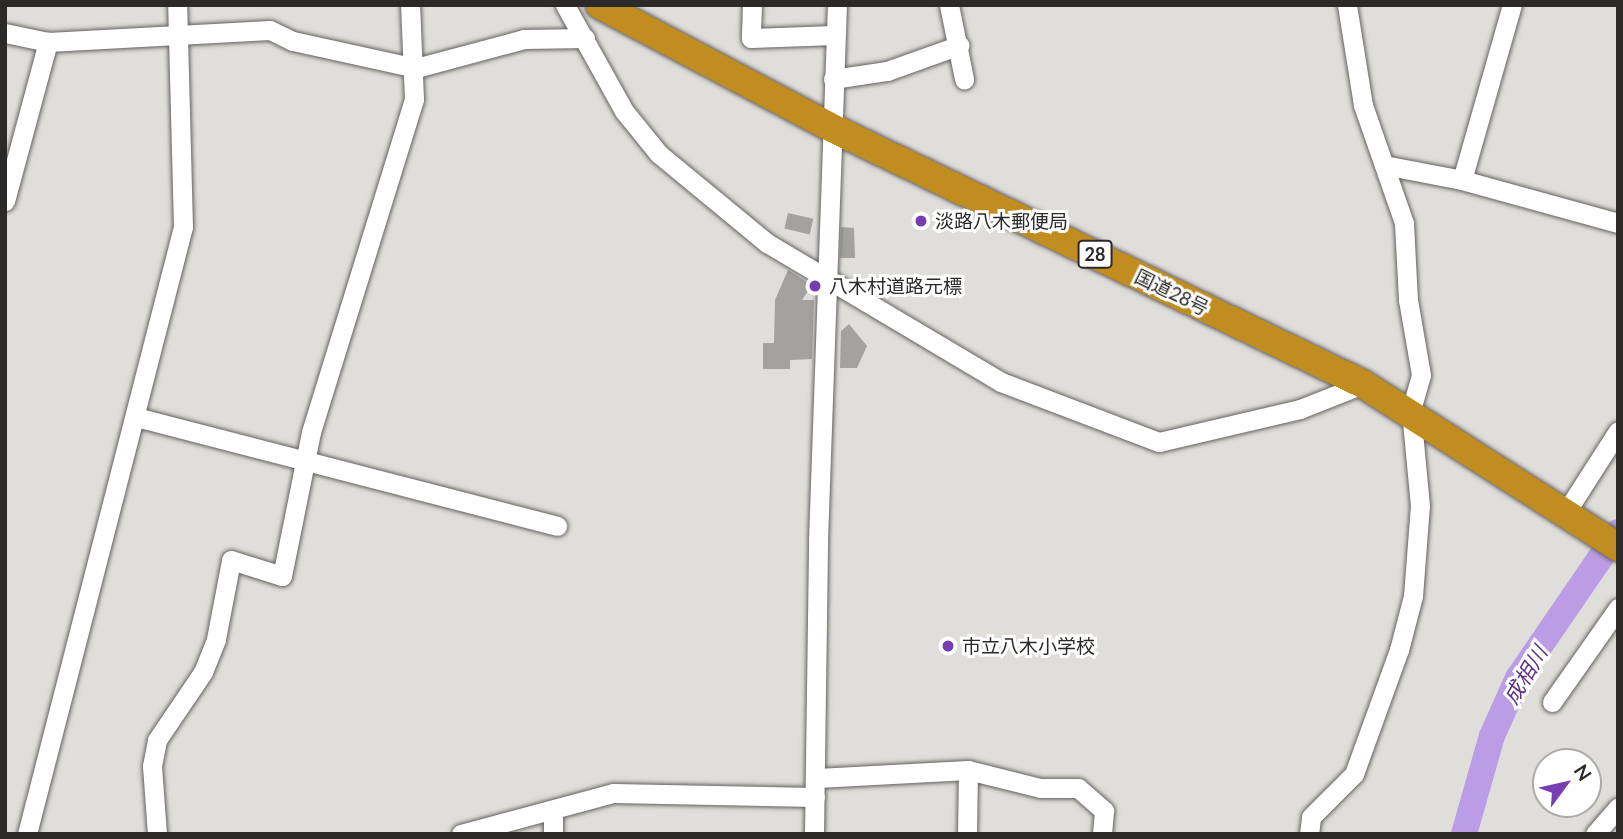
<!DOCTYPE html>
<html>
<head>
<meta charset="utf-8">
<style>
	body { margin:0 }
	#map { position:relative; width:1623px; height:839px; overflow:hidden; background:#e0deda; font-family:Lato,"Noto Sans JP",sans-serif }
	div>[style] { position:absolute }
	.river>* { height:26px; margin:-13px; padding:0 13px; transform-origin:13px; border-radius:13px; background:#bb9de6 }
	.building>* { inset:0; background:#a4a29e; transform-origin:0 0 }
	.roads { filter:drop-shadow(0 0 2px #64625f) drop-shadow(0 0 2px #64625f) }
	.minor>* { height:19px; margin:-9.5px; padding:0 9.5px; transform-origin:9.5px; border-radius:9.5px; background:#fff }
	.highway>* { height:28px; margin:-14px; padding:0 14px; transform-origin:14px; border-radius:14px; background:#c18c20 }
	.dots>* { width:19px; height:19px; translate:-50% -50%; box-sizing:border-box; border:4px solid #fff; border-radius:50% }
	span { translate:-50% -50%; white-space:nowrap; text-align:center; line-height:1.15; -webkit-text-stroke:6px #fff; paint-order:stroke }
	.shield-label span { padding:2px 5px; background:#fff; border:2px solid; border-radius:5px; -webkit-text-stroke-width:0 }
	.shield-label { font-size:18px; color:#2b2a28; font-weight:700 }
	.poi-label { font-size:19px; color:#2b2a28 }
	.left { translate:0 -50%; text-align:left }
	.street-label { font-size:19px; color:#2b2a28 }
	.water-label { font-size:21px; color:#593185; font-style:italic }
	.frame { position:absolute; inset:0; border:7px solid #2b2a28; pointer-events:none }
	.north { position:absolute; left:1532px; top:748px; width:70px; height:70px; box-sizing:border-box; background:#fff; border:2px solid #aaaaa9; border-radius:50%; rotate:57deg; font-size:19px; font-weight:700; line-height:28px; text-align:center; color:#2b2a28 }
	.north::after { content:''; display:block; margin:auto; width:24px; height:32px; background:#773db3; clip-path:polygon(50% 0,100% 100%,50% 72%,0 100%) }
</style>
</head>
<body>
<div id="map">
	<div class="river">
		<i style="left:1464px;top:834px;width:102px;rotate:-74.1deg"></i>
		<i style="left:1492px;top:736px;width:64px;rotate:-65.9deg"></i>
		<i style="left:1518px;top:678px;width:177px;rotate:-55.6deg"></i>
	</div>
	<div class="building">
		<i style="left:788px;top:213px;width:26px;height:16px;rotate:13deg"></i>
		<i style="clip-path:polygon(841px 227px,854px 228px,855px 258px,840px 258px)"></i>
		<i style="clip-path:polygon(788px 270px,812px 285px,802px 300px,814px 300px,812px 359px,790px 360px,790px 369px,763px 369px,763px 343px,774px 343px,775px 300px)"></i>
		<i style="clip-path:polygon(849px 324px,867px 346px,857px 368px,840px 368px,841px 331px)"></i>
	</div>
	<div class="roads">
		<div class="minor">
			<i style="left:565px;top:5px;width:121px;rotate:60.9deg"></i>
			<i style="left:624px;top:111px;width:55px;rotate:50.9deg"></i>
			<i style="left:659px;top:154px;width:140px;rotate:39.5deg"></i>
			<i style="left:767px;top:243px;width:272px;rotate:30.7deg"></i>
			<i style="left:1001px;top:382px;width:169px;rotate:20.8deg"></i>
			<i style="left:1159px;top:442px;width:145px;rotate:-13.2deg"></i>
			<i style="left:1300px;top:409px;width:68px;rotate:-21.6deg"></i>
			<i style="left:752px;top:5px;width:33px;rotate:92deg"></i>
			<i style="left:751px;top:38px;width:83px;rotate:-2.1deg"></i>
			<i style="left:949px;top:5px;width:76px;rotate:78.5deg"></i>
			<i style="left:5px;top:33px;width:44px;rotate:11.8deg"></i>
			<i style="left:48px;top:42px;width:222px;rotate:-3.1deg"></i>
			<i style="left:270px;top:30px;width:25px;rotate:26deg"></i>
			<i style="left:293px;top:41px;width:126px;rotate:12.4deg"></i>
			<i style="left:416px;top:68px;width:112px;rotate:-15deg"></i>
			<i style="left:524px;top:39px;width:61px;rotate:-0.9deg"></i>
			<i style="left:833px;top:79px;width:55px;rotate:-8.4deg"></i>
			<i style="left:887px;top:71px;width:77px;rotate:-19.6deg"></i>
			<i style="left:1384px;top:165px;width:79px;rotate:10.9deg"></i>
			<i style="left:1462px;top:180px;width:162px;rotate:15.4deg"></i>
			<i style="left:1462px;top:180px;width:182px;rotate:-74.1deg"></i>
			<i style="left:5px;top:201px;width:165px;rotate:-74.9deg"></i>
			<i style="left:136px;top:417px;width:435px;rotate:14.5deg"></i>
			<i style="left:1566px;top:512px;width:96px;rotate:-57.3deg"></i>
			<i style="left:1552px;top:702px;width:115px;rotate:-54.9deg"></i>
			<i style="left:817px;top:778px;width:151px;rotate:-3deg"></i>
			<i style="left:968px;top:770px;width:74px;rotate:14deg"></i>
			<i style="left:1040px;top:788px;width:38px"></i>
			<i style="left:1078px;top:788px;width:35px;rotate:41deg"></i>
			<i style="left:1104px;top:811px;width:23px;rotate:95deg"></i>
			<i style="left:553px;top:811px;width:23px;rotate:90deg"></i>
			<i style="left:27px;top:834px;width:627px;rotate:-75.59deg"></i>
			<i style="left:183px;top:227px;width:222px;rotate:-91.5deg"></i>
			<i style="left:157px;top:834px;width:68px;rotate:-94.2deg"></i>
			<i style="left:152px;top:766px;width:26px;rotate:-79deg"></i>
			<i style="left:157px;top:740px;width:82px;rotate:-55.9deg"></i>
			<i style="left:203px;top:672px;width:35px;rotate:-68deg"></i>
			<i style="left:216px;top:639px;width:80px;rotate:-79.2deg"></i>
			<i style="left:231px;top:560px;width:53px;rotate:17.4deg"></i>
			<i style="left:282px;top:576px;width:147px;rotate:-78.6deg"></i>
			<i style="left:311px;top:432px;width:349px;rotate:-72.8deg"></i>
			<i style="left:414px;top:99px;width:94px;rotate:-92.4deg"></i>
			<i style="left:461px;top:834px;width:157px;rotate:-15.1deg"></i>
			<i style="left:613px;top:793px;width:202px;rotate:1.1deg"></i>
			<i style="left:814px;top:834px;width:294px;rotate:-89.2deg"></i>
			<i style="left:818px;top:540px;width:535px;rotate:-87.97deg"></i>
			<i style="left:967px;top:834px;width:64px;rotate:-89.1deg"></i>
			<i style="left:1309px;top:834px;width:17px;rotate:-83deg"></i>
			<i style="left:1311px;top:817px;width:61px;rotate:-45deg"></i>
			<i style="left:1354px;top:774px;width:132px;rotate:-70.1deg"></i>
			<i style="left:1399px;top:650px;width:56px;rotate:-75.5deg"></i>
			<i style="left:1413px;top:596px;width:90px;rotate:-85.6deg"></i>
			<i style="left:1420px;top:506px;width:96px;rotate:-95.4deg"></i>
			<i style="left:1411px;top:410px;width:36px;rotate:-74deg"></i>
			<i style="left:1421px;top:375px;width:76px;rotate:-99.8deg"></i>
			<i style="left:1408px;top:300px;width:77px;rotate:-93deg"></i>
			<i style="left:1404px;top:223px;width:125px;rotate:-109.2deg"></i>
			<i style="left:1363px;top:105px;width:101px;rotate:-99.1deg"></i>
			<i style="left:1595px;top:834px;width:35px;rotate:-49deg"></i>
		</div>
		<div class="highway">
			<i style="left:600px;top:5px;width:263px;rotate:27.9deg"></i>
			<i style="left:832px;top:128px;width:589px;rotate:25.74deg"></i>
			<i style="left:1363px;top:384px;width:303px;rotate:32.6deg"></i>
		</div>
	</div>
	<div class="dots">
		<i style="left:921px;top:221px;background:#773db3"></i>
		<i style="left:815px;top:286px;background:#773db3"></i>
		<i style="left:948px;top:646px;background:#773db3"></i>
	</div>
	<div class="shield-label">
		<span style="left:1095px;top:254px">28</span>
	</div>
	<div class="poi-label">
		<span class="left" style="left:935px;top:221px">淡路八木郵便局</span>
		<span class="left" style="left:829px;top:286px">八木村道路元標</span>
		<span class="left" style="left:962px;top:646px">市立八木小学校</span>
	</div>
	<div class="street-label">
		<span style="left:1172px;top:292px;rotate:26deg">国道28号</span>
	</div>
	<div class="water-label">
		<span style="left:1525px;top:675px;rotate:-59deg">成相川</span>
	</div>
	<div class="frame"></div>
	<div class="north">N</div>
</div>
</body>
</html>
